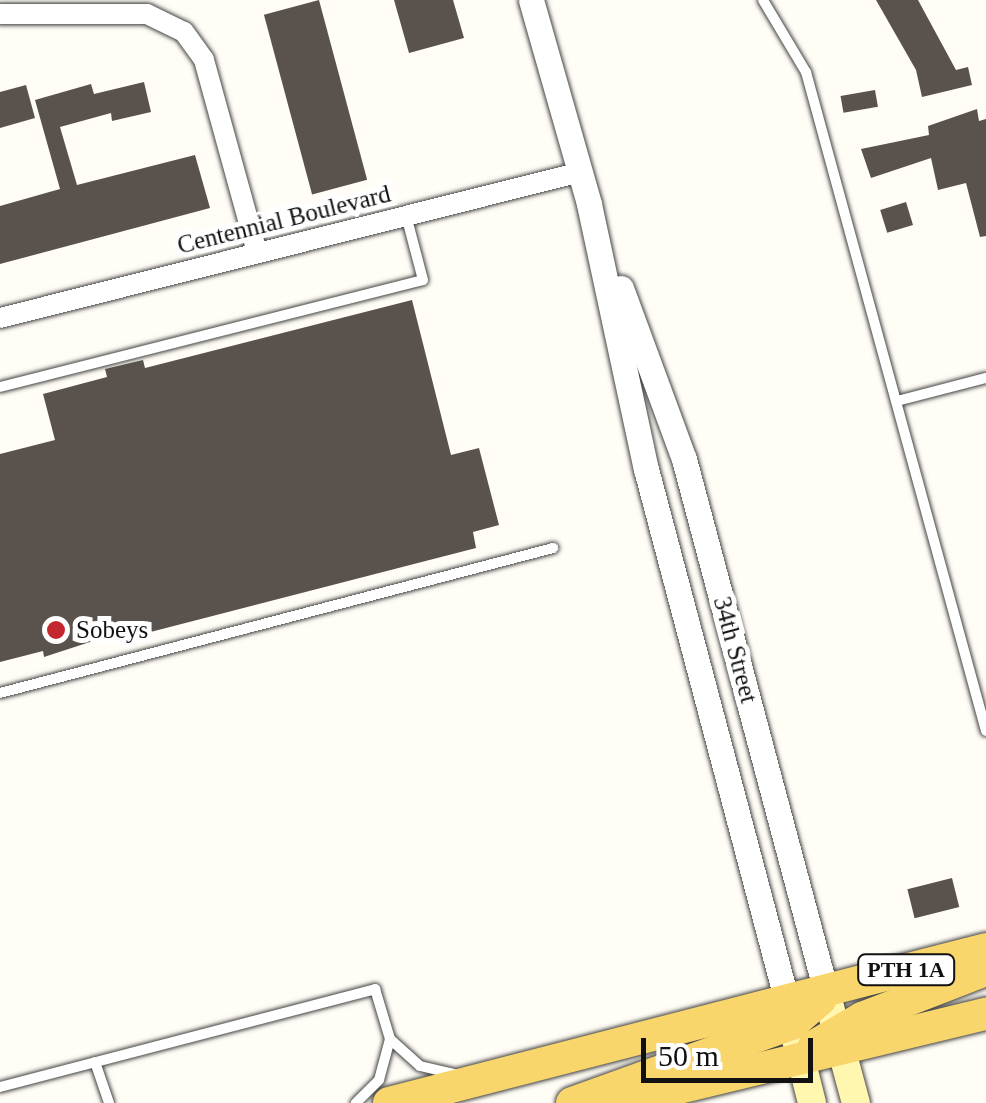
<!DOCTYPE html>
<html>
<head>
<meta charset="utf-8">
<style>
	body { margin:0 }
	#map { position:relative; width:986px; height:1103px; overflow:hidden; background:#fffdf5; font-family:Georgia,serif }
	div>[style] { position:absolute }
	.building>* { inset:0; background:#5a524d; transform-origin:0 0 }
	.roads { filter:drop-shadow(0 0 2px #444) drop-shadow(0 0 2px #444) }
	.service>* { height:10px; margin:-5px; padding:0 5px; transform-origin:5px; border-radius:5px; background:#fff }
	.minor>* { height:20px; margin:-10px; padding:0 10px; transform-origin:10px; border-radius:10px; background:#fff }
	.tertiary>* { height:25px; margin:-12.5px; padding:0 12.5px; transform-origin:12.5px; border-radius:12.5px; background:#fff }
	.secondary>* { height:28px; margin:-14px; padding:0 14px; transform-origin:14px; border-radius:14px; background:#fff6b0 }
	.primary>* { height:32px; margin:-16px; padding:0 16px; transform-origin:16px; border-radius:16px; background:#f9d66b }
	.dots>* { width:28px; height:28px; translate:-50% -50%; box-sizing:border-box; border:5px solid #fff; border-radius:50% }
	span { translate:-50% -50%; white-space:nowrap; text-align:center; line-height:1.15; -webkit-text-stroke:10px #fff; paint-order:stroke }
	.shield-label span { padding:2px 8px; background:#fff; border:2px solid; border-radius:8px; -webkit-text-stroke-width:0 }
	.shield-label { font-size:22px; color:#111; font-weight:700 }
	.street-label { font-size:25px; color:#111 }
	.poi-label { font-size:25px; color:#111 }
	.left { translate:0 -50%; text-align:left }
	.scale { position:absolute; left:641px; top:1038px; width:172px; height:45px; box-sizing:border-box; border:5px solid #111; border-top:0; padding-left:12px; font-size:30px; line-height:35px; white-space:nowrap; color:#111; -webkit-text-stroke:8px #fff; paint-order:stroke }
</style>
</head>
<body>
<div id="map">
	<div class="building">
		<i style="left:319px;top:0;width:186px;height:57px;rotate:75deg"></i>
		<i style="clip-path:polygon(394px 0,453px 0,464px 38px,409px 53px)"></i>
		<i style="clip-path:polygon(876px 0,918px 0,956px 70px,968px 67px,972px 85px,922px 97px,916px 70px)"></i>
		<i style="clip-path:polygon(144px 82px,151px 112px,112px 121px,111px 113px,60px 127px,77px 185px,195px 155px,210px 208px,0 264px,0 206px,60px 189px,35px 100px,91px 84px,94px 94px)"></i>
		<i style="clip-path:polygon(26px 85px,35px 118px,0 128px,0 92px)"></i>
		<i style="left:875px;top:90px;width:17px;height:35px;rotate:80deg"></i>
		<i style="clip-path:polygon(977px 109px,979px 121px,986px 119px,986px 236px,980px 237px,966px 183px,938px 190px,931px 158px,871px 178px,861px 149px,929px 135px,928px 126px)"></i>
		<i style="left:906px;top:202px;width:24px;height:27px;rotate:73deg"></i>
		<i style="clip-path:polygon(412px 300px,451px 455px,479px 448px,499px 525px,473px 532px,476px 548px,135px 636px,133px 628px,44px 657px,43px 651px,0 662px,0 454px,55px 440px,43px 394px,107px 377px,105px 369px,143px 360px,145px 368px)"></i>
		<i style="left:952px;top:878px;width:30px;height:46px;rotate:76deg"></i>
	</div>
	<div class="roads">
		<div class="service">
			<i style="left:763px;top:0;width:84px;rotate:59.2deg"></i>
			<i style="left:806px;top:72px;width:683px;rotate:74.72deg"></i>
			<i style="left:0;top:387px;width:436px;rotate:-14.2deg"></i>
			<i style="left:423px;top:280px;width:67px;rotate:-104.7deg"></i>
			<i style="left:897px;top:401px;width:92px;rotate:-14.5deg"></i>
			<i style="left:0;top:693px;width:572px;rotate:-14.69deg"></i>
			<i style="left:390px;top:1039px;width:40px;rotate:42deg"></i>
			<i style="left:420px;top:1066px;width:39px;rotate:13deg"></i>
			<i style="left:95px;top:1062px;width:43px;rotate:71.1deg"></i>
			<i style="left:0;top:1087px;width:388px;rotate:-14.6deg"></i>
			<i style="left:375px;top:989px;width:52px;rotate:73.3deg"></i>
			<i style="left:390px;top:1039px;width:42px;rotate:105deg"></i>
			<i style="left:379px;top:1080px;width:33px;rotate:135deg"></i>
		</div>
		<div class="minor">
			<i style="left:0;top:14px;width:147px"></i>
			<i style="left:147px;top:14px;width:41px;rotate:25.9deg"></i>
			<i style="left:184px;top:32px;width:34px;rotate:54deg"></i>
			<i style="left:204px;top:60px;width:199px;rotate:74.6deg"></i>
			<i style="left:0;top:318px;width:599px;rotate:-14.11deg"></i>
		</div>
		<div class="tertiary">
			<i style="left:531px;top:0;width:212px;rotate:74.1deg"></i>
			<i style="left:589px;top:204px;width:271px;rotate:77.9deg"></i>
			<i style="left:646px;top:469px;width:551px;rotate:75.18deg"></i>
			<i style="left:621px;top:288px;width:182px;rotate:69.8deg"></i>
			<i style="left:684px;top:459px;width:552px;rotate:75.08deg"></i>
		</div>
		<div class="secondary">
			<i style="left:826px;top:992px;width:115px;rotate:74.9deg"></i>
			<i style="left:787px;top:1004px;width:102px;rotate:75.8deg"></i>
		</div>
		<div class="primary">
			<i style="left:814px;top:1046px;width:56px;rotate:-30.3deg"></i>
			<i style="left:862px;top:1018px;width:133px;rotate:-21.2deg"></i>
			<i style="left:389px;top:1103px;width:617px;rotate:-14.46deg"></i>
			<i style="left:572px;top:1103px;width:234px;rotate:-19.8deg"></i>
			<i style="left:792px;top:1024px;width:38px;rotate:-41deg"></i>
			<i style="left:617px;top:1103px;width:380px;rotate:-13.6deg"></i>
		</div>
	</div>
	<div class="dots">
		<i style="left:56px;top:630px;background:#c4262e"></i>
	</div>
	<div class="shield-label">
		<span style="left:906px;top:970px">PTH 1A</span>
	</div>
	<div class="street-label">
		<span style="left:284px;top:220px;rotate:-14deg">Centennial Boulevard</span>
		<span style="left:735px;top:650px;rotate:75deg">34th Street</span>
	</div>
	<div class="poi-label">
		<span class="left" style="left:76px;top:630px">Sobeys</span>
	</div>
	<div class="scale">50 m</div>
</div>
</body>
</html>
